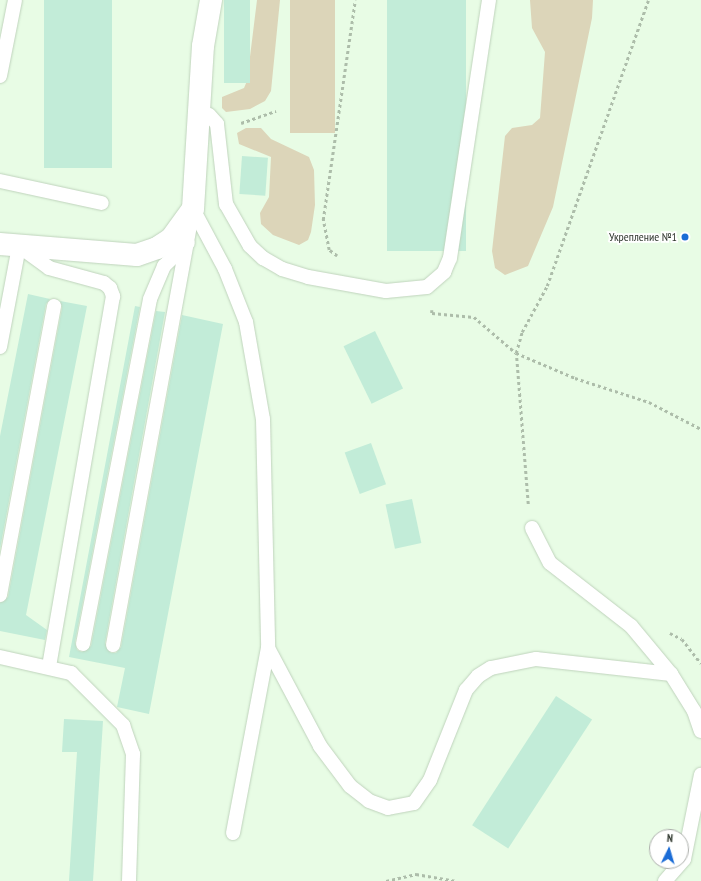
<!DOCTYPE html>
<html>
<head>
<meta charset="utf-8">
<style>
	body { margin:0 }
	#map { position:relative; width:701px; height:881px; overflow:hidden; background:#e8fce5; font-family:"PT Sans Narrow",sans-serif }
	div>[style] { position:absolute }
	.green>* { inset:0; background:#dcd5b9; transform-origin:0 0 }
	.building>* { inset:0; background:#c2ecd8; transform-origin:0 0 }
	.path>* { height:2.5px; margin-top:-1.25px; transform-origin:0; background:repeating-linear-gradient(90deg,#adbdaa 0 3px,transparent 0 6px) }
	.roads { filter:drop-shadow(0 0 1px #bfd3bc) drop-shadow(0 0 1px #bfd3bc) }
	.lane>* { height:14px; margin:-7px; padding:0 7px; transform-origin:7px; border-radius:7px; background:#fff }
	.street>* { height:22px; margin:-11px; padding:0 11px; transform-origin:11px; border-radius:11px; background:#fff }
	.dots>* { width:11px; height:11px; translate:-50% -50%; box-sizing:border-box; border:2px solid #fff; border-radius:50% }
	span { translate:-50% -50%; white-space:nowrap; text-align:center; line-height:1.15; -webkit-text-stroke:3.5px #fff; paint-order:stroke }
	.poi-label { font-size:12px; color:#2f372e }
	.right { translate:-100% -50%; text-align:right }
	.north { position:absolute; left:649px; top:829px; width:40px; height:40px; box-sizing:border-box; background:#fff; border:1px solid #acafab; border-radius:50%; rotate:5deg; font-size:11px; font-weight:700; line-height:16px; text-align:center; color:#2f372e }
	.north::after { content:''; display:block; margin:auto; width:14px; height:18px; background:#1b6cd6; clip-path:polygon(50% 0,100% 100%,50% 72%,0 100%) }
</style>
</head>
<body>
<div id="map">
	<div class="green">
		<i style="clip-path:polygon(257px 0,280px 0,271px 91px,265px 101px,250px 109px,226px 112px,222px 108px,222px 97px,244px 88px,247px 81px)"></i>
		<i style="left:290px;top:0;width:45px;height:133px"></i>
		<i style="clip-path:polygon(530px 0,593px 0,592px 18px,553px 207px,528px 266px,505px 275px,495px 268px,492px 251px,505px 136px,512px 128px,532px 125px,540px 118px,545px 52px,532px 28px)"></i>
		<i style="clip-path:polygon(246px 128px,261px 128px,271px 139px,309px 157px,314px 170px,315px 205px,311px 232px,308px 240px,299px 245px,273px 235px,261px 224px,260px 213px,269px 197px,271px 157px,239px 144px,237px 133px)"></i>
	</div>
	<div class="building">
		<i style="left:44px;top:0;width:68px;height:168px"></i>
		<i style="left:224px;top:0;width:26px;height:83px"></i>
		<i style="left:387px;top:0;width:79px;height:251px"></i>
		<i style="left:242px;top:156px;width:26px;height:38px;rotate:4deg"></i>
		<i style="clip-path:polygon(28px 294px,50px 299px,46px 304px,0 549px,0 436px)"></i>
		<i style="clip-path:polygon(60px 301px,87px 306px,26px 615px,47px 630px,45px 640px,0 631px,0 603px,8px 597px,62px 308px)"></i>
		<i style="clip-path:polygon(135px 306px,140px 307px,75px 642px,77px 650px,82px 652px,91px 646px,156px 311px,165px 312px,105px 643px,111px 653px,116px 653px,121px 647px,182px 315px,223px 324px,149px 714px,117px 707px,125px 668px,69px 657px)"></i>
		<i style="left:375px;top:331px;width:64px;height:35px;rotate:64deg"></i>
		<i style="left:371px;top:443px;width:44px;height:28px;rotate:70deg"></i>
		<i style="left:412px;top:499px;width:45px;height:27px;rotate:78deg"></i>
		<i style="left:556px;top:696px;width:43px;height:154px;rotate:33deg"></i>
		<i style="clip-path:polygon(64px 719px,103px 721px,93px 881px,69px 881px,77px 752px,62px 752px)"></i>
	</div>
	<div class="path">
		<i style="left:241px;top:123px;width:37px;rotate:-19deg"></i>
		<i style="left:337px;top:256px;width:10px;rotate:-143deg"></i>
		<i style="left:329px;top:250px;width:31px;rotate:-101deg"></i>
		<i style="left:323px;top:220px;width:222px;rotate:-81.7deg"></i>
		<i style="left:432px;top:310px;width:3px;rotate:90deg"></i>
		<i style="left:432px;top:313px;width:42px;rotate:5.4deg"></i>
		<i style="left:474px;top:317px;width:55px;rotate:40.6deg"></i>
		<i style="left:516px;top:353px;width:64px;rotate:23deg"></i>
		<i style="left:575px;top:378px;width:78px;rotate:18deg"></i>
		<i style="left:649px;top:402px;width:59px;rotate:27.4deg"></i>
		<i style="left:528px;top:504px;width:151px;rotate:-94.5deg"></i>
		<i style="left:516px;top:353px;width:22px;rotate:-74deg"></i>
		<i style="left:522px;top:332px;width:52px;rotate:-61.5deg"></i>
		<i style="left:547px;top:286px;width:303px;rotate:-70.5deg"></i>
		<i style="left:670px;top:633px;width:13px;rotate:27deg"></i>
		<i style="left:682px;top:639px;width:31px;rotate:52deg"></i>
		<i style="left:386px;top:881px;width:31px;rotate:-13deg"></i>
		<i style="left:416px;top:874px;width:41px;rotate:9.9deg"></i>
	</div>
	<div class="roads">
		<div class="lane">
			<i style="left:0;top:76px;width:77px;rotate:-78.8deg"></i>
			<i style="left:199px;top:112px;width:10px;rotate:17deg"></i>
			<i style="left:209px;top:115px;width:12px;rotate:48deg"></i>
			<i style="left:217px;top:124px;width:81px;rotate:83.6deg"></i>
			<i style="left:226px;top:204px;width:48px;rotate:60.3deg"></i>
			<i style="left:250px;top:246px;width:18px;rotate:43deg"></i>
			<i style="left:263px;top:258px;width:22px;rotate:30deg"></i>
			<i style="left:282px;top:269px;width:27px;rotate:17deg"></i>
			<i style="left:308px;top:277px;width:79px;rotate:10.2deg"></i>
			<i style="left:386px;top:291px;width:41px;rotate:-5.6deg"></i>
			<i style="left:427px;top:287px;width:23px;rotate:-41deg"></i>
			<i style="left:444px;top:272px;width:15px;rotate:-67deg"></i>
			<i style="left:450px;top:258px;width:261px;rotate:-81.4deg"></i>
			<i style="left:0;top:181px;width:104px;rotate:12.2deg"></i>
			<i style="left:193px;top:209px;width:68px;rotate:61.9deg"></i>
			<i style="left:225px;top:269px;width:57px;rotate:68.4deg"></i>
			<i style="left:246px;top:322px;width:98px;rotate:80.1deg"></i>
			<i style="left:263px;top:419px;width:229px;rotate:88.7deg"></i>
			<i style="left:268px;top:648px;width:111px;rotate:62deg"></i>
			<i style="left:320px;top:746px;width:50px;rotate:53.1deg"></i>
			<i style="left:350px;top:786px;width:24px;rotate:38deg"></i>
			<i style="left:369px;top:801px;width:20px;rotate:20deg"></i>
			<i style="left:388px;top:808px;width:26px;rotate:-11deg"></i>
			<i style="left:414px;top:803px;width:28px;rotate:-55deg"></i>
			<i style="left:430px;top:780px;width:97px;rotate:-68.2deg"></i>
			<i style="left:466px;top:690px;width:18px;rotate:-49deg"></i>
			<i style="left:478px;top:676px;width:15px;rotate:-32deg"></i>
			<i style="left:491px;top:668px;width:46px;rotate:-11.3deg"></i>
			<i style="left:536px;top:659px;width:136px;rotate:6.3deg"></i>
			<i style="left:671px;top:674px;width:44px;rotate:58.1deg"></i>
			<i style="left:694px;top:711px;width:21px;rotate:71deg"></i>
			<i style="left:0;top:347px;width:103px;rotate:-79.3deg"></i>
			<i style="left:19px;top:246px;width:37px;rotate:36deg"></i>
			<i style="left:49px;top:268px;width:57px;rotate:15.3deg"></i>
			<i style="left:104px;top:283px;width:8px;rotate:40deg"></i>
			<i style="left:110px;top:288px;width:9px;rotate:69deg"></i>
			<i style="left:113px;top:296px;width:375px;rotate:99.8deg"></i>
			<i style="left:532px;top:528px;width:39px;rotate:63deg"></i>
			<i style="left:550px;top:563px;width:103px;rotate:37.9deg"></i>
			<i style="left:631px;top:626px;width:62px;rotate:50.2deg"></i>
			<i style="left:0;top:595px;width:294px;rotate:-79.4deg"></i>
			<i style="left:83px;top:644px;width:351px;rotate:-79deg"></i>
			<i style="left:150px;top:299px;width:36px;rotate:-67deg"></i>
			<i style="left:164px;top:266px;width:33px;rotate:-44deg"></i>
			<i style="left:113px;top:645px;width:439px;rotate:-79.6deg"></i>
			<i style="left:0;top:657px;width:73px;rotate:12.7deg"></i>
			<i style="left:71px;top:673px;width:74px;rotate:45deg"></i>
			<i style="left:123px;top:725px;width:31px;rotate:71deg"></i>
			<i style="left:133px;top:754px;width:127px;rotate:91.8deg"></i>
			<i style="left:233px;top:833px;width:188px;rotate:-79.3deg"></i>
			<i style="left:665px;top:881px;width:29px;rotate:-49deg"></i>
			<i style="left:684px;top:859px;width:86px;rotate:-78.6deg"></i>
		</div>
		<div class="street">
			<i style="left:0;top:244px;width:137px;rotate:4.6deg"></i>
			<i style="left:137px;top:255px;width:21px;rotate:-19deg"></i>
			<i style="left:157px;top:248px;width:17px;rotate:-33deg"></i>
			<i style="left:171px;top:239px;width:37px;rotate:-54deg"></i>
			<i style="left:193px;top:209px;width:163px;rotate:-86.5deg"></i>
			<i style="left:203px;top:46px;width:47px;rotate:-80.1deg"></i>
		</div>
	</div>
	<div class="dots">
		<i style="left:685px;top:237px;background:#1b6cd6"></i>
	</div>
	<div class="poi-label">
		<span class="right" style="left:677px;top:237px">Укрепление №1</span>
	</div>
	<div class="north">N</div>
</div>
</body>
</html>
